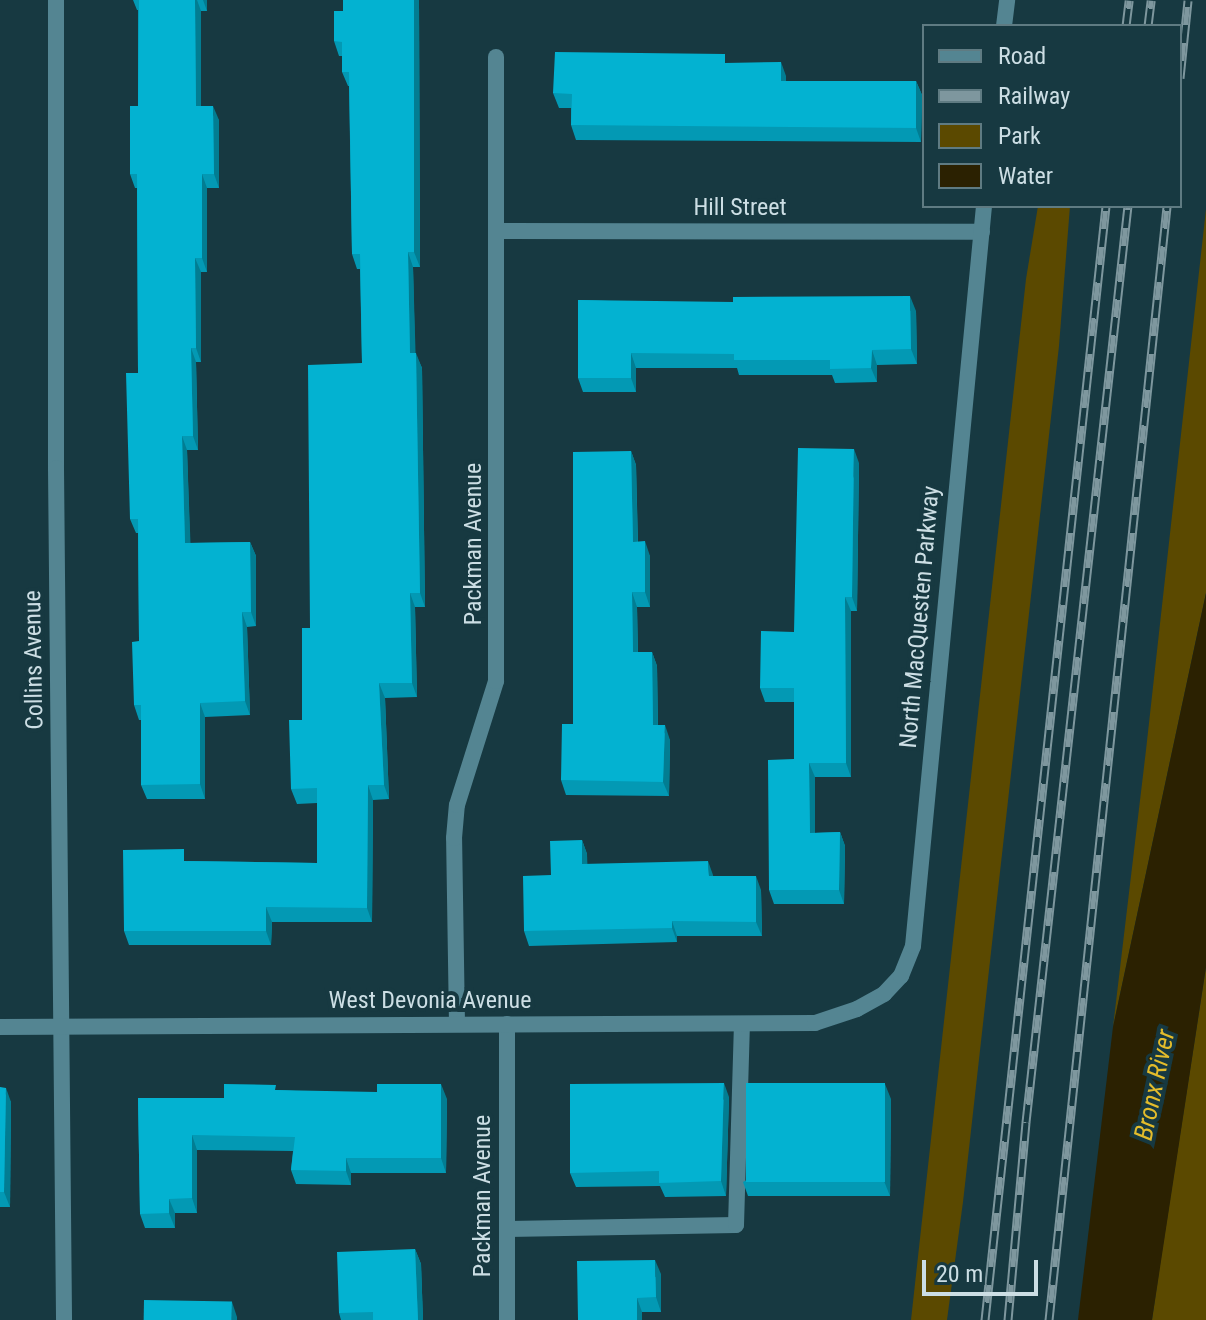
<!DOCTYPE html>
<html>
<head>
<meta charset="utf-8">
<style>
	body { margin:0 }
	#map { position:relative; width:1206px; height:1320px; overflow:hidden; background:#173941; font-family:"Roboto Condensed",sans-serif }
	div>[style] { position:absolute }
	.green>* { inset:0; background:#5b4900 }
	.water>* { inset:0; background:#2b2101 }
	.service>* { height:16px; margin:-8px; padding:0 8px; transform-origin:8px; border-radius:8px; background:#548592 }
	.minor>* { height:16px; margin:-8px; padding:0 8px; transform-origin:8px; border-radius:8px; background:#548592 }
	.rail>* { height:9px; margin-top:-4.5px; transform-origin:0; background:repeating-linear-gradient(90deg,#173941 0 18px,#7e979e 0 36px); box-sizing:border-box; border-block:2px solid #7e979e }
	.wall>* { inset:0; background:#0399b4 }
	.shaded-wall>* { inset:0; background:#027d92 }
	.building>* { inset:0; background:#03b2d1; transform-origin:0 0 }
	span { translate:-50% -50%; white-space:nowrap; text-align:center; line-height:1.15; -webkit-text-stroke:8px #173941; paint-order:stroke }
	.street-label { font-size:24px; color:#ccdee4 }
	.water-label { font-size:26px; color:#e3bc2b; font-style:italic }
	.legend { position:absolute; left:922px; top:24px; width:260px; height:184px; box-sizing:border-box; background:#173941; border:2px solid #5f7b82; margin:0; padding:10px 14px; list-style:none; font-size:24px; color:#ccdee4 }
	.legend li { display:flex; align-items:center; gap:16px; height:40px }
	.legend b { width:40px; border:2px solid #5f7b82 }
	.scale { position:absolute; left:922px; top:1260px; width:116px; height:36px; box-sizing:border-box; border:4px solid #ccdee4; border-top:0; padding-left:10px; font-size:24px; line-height:28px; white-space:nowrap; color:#ccdee4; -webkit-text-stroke:6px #173941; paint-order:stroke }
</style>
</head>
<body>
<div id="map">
	<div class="green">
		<i style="clip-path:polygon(1038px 206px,1070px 206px,1059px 346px,963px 1202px,947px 1320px,911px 1320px,1026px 279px)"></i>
		<i style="clip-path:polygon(1206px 209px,1206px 593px,1113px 1027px,1146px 750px)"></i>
		<i style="clip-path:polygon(1206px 967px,1206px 1320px,1152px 1320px,1161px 1258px)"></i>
	</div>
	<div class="water">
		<i style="clip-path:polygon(1206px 593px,1206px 967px,1152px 1320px,1078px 1320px,1113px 1027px)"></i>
	</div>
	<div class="service">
		<i style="left:507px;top:1229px;width:229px;rotate:-1deg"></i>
		<i style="left:736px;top:1225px;width:199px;rotate:-88.3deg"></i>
	</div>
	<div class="minor">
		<i style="left:56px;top:0;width:468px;rotate:90deg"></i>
		<i style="left:56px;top:468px;width:852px;rotate:89.46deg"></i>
		<i style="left:1004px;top:26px;width:26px;rotate:-83deg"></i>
		<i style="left:499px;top:231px;width:483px;rotate:0.1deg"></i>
		<i style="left:457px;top:1024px;width:186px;rotate:-90.9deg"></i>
		<i style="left:454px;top:838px;width:33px;rotate:-85deg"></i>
		<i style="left:457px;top:805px;width:130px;rotate:-72.5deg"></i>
		<i style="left:496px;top:681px;width:624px;rotate:-90deg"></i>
		<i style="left:507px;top:1024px;width:296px;rotate:90deg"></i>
		<i style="left:0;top:1027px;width:815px;rotate:-0.28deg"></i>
		<i style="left:815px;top:1023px;width:44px;rotate:-18.4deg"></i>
		<i style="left:857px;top:1009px;width:31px;rotate:-29deg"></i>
		<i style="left:884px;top:994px;width:25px;rotate:-47deg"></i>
		<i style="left:901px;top:976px;width:32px;rotate:-68deg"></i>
		<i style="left:913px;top:946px;width:743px;rotate:-84.52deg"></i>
	</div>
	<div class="rail">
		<i style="left:1126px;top:26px;width:26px;rotate:-83deg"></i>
		<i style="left:1148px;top:26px;width:26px;rotate:-83deg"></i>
		<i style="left:1180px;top:78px;width:78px;rotate:-84.1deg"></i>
		<i style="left:985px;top:1320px;width:1121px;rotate:-83.8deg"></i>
		<i style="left:1008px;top:1320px;width:199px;rotate:-84.8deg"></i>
		<i style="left:1026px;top:1122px;width:922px;rotate:-83.65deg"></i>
		<i style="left:1049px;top:1320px;width:1120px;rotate:-83.95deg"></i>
	</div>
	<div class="wall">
		<i style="clip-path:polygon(133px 0,207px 0,207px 11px,201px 11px,201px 106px,219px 120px,219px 188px,207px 188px,207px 272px,201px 272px,201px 362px,196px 362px,198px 450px,187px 450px,190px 543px,250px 542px,256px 556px,256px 626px,247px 627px,250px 715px,205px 717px,205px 799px,147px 799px,141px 785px,141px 720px,139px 720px,134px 705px,139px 641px,138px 533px,136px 533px,130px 519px,138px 373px,137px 188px,135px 188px,130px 174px,138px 106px,138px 10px,137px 10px)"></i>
		<i style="clip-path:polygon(343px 0,419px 0,420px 267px,413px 267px,415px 353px,422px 368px,425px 607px,415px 607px,417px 697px,385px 698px,389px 799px,373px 800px,372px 922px,272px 922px,271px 945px,129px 945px,124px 931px,188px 861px,317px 863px,317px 803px,297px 804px,291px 789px,302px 720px,310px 628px,362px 363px,360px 269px,357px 269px,352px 254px,349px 86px,348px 86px,342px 72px,342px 56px,339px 56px,334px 41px,343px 11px)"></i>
		<i style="clip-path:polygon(729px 63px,786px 76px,786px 81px,916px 81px,922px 95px,921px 142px,576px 140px,571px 125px,571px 108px,559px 108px,553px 93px)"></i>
		<i style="clip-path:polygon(578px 300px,916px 311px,917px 364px,877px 365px,877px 382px,835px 383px,832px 375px,739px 375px,737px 368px,636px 368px,636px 392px,583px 392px,578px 378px)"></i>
		<i style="clip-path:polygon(631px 451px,636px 465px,638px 542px,650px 556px,650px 607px,637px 607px,638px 652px,652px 652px,657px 666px,658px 725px,670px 740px,669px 796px,566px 795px,561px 780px)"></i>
		<i style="clip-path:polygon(859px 463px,857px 611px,851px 611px,851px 777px,815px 777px,815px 833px,840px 832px,845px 846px,844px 904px,774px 904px,769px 890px,794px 759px,794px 702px,765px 702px,760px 688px,794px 632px)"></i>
		<i style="clip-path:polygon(582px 840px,587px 854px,587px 864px,713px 876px,761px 890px,762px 936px,677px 936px,677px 942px,529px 946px,524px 931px,551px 875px)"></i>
		<i style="clip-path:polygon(0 1087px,11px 1102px,10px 1207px,0 1207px)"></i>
		<i style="clip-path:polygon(277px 1090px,447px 1099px,446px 1173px,351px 1173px,351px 1185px,296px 1184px,291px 1170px,293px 1151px,197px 1150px,197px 1213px,175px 1213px,175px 1228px,145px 1228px,140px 1214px,138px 1098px,224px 1098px)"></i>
		<i style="clip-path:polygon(729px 1097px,726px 1196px,665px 1197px,660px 1186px,576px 1187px,570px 1173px)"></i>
		<i style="clip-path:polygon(891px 1099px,890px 1196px,748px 1196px,743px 1182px)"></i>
		<i style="clip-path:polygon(415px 1249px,421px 1264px,423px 1320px,341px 1320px,339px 1313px)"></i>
		<i style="clip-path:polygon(661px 1274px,661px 1312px,642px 1312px,642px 1320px,578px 1320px)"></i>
	</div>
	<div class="shaded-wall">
		<i style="clip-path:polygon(195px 0,197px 0,201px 11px,201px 121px,196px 106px)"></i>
		<i style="clip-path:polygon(203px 0,207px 0,207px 11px)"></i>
		<i style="clip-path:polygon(414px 0,419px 0,420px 267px,414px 252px)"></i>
		<i style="clip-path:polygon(781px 62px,786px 76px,786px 95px,781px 81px)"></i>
		<i style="clip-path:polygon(916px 81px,922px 95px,921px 142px,916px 128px)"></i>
		<i style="clip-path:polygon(213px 106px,219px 120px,219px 188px,214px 174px)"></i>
		<i style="clip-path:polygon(202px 174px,207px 188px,207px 272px,202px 258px)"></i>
		<i style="clip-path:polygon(408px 252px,413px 267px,416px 368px,410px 353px)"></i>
		<i style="clip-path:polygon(195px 258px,201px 272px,201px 362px,196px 348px)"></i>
		<i style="clip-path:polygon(910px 296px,916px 311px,917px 364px,911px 349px)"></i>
		<i style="clip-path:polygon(191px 348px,196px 362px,198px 450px,193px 436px)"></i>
		<i style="clip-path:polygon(872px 350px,877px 365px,877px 382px,871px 368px)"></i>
		<i style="clip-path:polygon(416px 353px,422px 368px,425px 607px,420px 593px)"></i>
		<i style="clip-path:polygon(631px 353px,636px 368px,636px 392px,631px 378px)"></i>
		<i style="clip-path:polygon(182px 436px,187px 450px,191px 557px,185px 543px)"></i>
		<i style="clip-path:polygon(854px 449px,859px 463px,857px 611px,852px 597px)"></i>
		<i style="clip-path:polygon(631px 451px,636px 465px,638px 556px,633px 542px)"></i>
		<i style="clip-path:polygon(645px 541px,650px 556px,650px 607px,645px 592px)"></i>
		<i style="clip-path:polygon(250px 542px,256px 556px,256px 626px,251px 612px)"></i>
		<i style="clip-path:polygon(632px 592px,637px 607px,638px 666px,633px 652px)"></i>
		<i style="clip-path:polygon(410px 593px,415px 607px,417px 697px,412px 683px)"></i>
		<i style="clip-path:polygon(845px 597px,851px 611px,851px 777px,846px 763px)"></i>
		<i style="clip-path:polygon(242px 612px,247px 627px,250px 715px,245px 701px)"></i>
		<i style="clip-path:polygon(652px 652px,657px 666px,658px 739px,653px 725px)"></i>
		<i style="clip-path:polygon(379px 683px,385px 698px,389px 799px,384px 785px)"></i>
		<i style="clip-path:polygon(200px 703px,205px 717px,205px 799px,200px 784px)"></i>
		<i style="clip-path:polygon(665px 725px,670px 740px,669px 796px,663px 782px)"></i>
		<i style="clip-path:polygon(809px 763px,815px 777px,815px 847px,810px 833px)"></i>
		<i style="clip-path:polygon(368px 785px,373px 800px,372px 922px,367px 908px)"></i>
		<i style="clip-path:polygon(840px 832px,845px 846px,844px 904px,839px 890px)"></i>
		<i style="clip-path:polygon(582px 840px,587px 854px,588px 879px,582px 864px)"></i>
		<i style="clip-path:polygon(708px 861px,713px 875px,714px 891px,709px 876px)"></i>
		<i style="clip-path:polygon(756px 876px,761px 890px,762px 936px,756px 922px)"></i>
		<i style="clip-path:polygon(266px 907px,272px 922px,271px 945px,266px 931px)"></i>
		<i style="clip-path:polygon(672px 921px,677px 936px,677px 942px,672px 928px)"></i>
		<i style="clip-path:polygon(724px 1083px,729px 1097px,726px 1196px,721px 1181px)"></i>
		<i style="clip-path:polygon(441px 1084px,447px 1099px,446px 1173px,441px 1158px)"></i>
		<i style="clip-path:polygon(885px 1084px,891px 1099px,890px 1196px,884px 1181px)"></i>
		<i style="clip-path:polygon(6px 1088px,11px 1102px,10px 1207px,4px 1192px)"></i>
		<i style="clip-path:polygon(192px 1135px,197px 1150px,197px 1213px,192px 1198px)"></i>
		<i style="clip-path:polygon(346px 1158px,351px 1173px,351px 1185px,346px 1171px)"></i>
		<i style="clip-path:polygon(169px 1199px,175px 1213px,175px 1228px,169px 1213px)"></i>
		<i style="clip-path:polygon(415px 1249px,421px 1264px,423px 1320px,418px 1320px)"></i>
		<i style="clip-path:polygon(655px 1260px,661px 1274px,661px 1312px,656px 1297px)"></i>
		<i style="clip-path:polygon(637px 1298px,642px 1312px,642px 1320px,637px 1320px)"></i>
		<i style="clip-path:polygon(232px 1302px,237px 1317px,237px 1320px,232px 1320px)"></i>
	</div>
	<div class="building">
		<i style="clip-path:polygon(139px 0,195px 0,196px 106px,213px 106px,214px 174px,202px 174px,202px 258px,195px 258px,196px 348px,191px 348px,193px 436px,182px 436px,185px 543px,250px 542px,251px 612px,242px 612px,245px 701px,200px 703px,200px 784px,141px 785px,141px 705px,134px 705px,132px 642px,139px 641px,138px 519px,130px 519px,126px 373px,138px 373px,137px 174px,130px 174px,130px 106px,138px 106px)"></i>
		<i style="clip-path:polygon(343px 0,414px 0,414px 252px,408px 252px,410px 353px,416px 353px,420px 593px,410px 593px,412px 683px,379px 683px,384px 785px,368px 785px,367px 908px,266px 907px,266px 931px,124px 931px,123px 850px,184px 849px,184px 861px,317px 863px,317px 788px,291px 789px,289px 720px,302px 720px,302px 628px,310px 628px,308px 365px,362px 363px,360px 254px,352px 254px,349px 72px,342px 72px,342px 42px,334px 41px,334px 11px,343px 11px)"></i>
		<i style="clip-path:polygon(555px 52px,725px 54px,725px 63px,781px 62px,781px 81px,916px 81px,916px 128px,571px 125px,572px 94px,553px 93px)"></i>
		<i style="clip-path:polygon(910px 296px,911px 349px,872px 350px,871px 368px,830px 369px,830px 360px,734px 360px,734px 354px,631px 353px,631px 378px,578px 378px,578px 300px,733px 302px,733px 297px)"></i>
		<i style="clip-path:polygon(798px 448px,854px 449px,852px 597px,845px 597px,846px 763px,809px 763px,810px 833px,840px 832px,839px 890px,769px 890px,768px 760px,794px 759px,794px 688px,760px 688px,761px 631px,794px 632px)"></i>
		<i style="clip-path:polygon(631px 451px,633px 542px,645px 541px,645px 592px,632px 592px,633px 652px,652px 652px,653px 725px,665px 725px,663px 782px,561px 780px,562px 724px,573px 724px,573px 452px)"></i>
		<i style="clip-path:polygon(582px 840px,582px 864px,708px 861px,709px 876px,756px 876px,756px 922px,672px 921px,672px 928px,524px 931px,523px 876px,551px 875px,550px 841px)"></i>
		<i style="clip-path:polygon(724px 1083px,721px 1181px,659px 1183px,659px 1171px,570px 1173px,570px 1084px)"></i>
		<i style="left:746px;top:1083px;width:139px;height:99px"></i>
		<i style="clip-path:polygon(224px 1084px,276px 1085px,275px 1090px,377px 1092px,377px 1084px,441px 1084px,441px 1158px,346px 1158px,346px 1171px,291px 1170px,295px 1137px,192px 1135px,192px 1198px,169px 1199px,169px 1213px,140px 1214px,138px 1098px,224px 1098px)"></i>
		<i style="clip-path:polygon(0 1087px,6px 1088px,4px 1192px,0 1192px)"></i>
		<i style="clip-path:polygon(415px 1249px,418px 1320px,373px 1320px,373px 1312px,339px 1313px,337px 1252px)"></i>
		<i style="clip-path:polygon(655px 1260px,656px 1297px,637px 1298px,637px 1320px,578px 1320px,577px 1261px)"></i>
		<i style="left:144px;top:1300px;width:88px;height:20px;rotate:1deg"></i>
	</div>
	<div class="street-label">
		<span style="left:740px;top:208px">Hill Street</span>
		<span style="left:474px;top:544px;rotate:-90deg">Packman Avenue</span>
		<span style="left:920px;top:617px;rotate:-85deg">North MacQuesten Parkway</span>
		<span style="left:34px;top:660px;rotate:-91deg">Collins Avenue</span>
		<span style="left:430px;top:1001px">West Devonia Avenue</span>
		<span style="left:483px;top:1196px;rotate:-90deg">Packman Avenue</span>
	</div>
	<div class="water-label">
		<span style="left:1155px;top:1085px;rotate:-78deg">Bronx River</span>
	</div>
	<ul class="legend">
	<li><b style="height:10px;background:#548592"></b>Road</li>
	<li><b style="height:10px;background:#7e979e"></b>Railway</li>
	<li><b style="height:22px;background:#5b4900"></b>Park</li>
	<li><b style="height:22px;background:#2b2101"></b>Water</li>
	</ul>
	<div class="scale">20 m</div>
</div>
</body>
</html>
